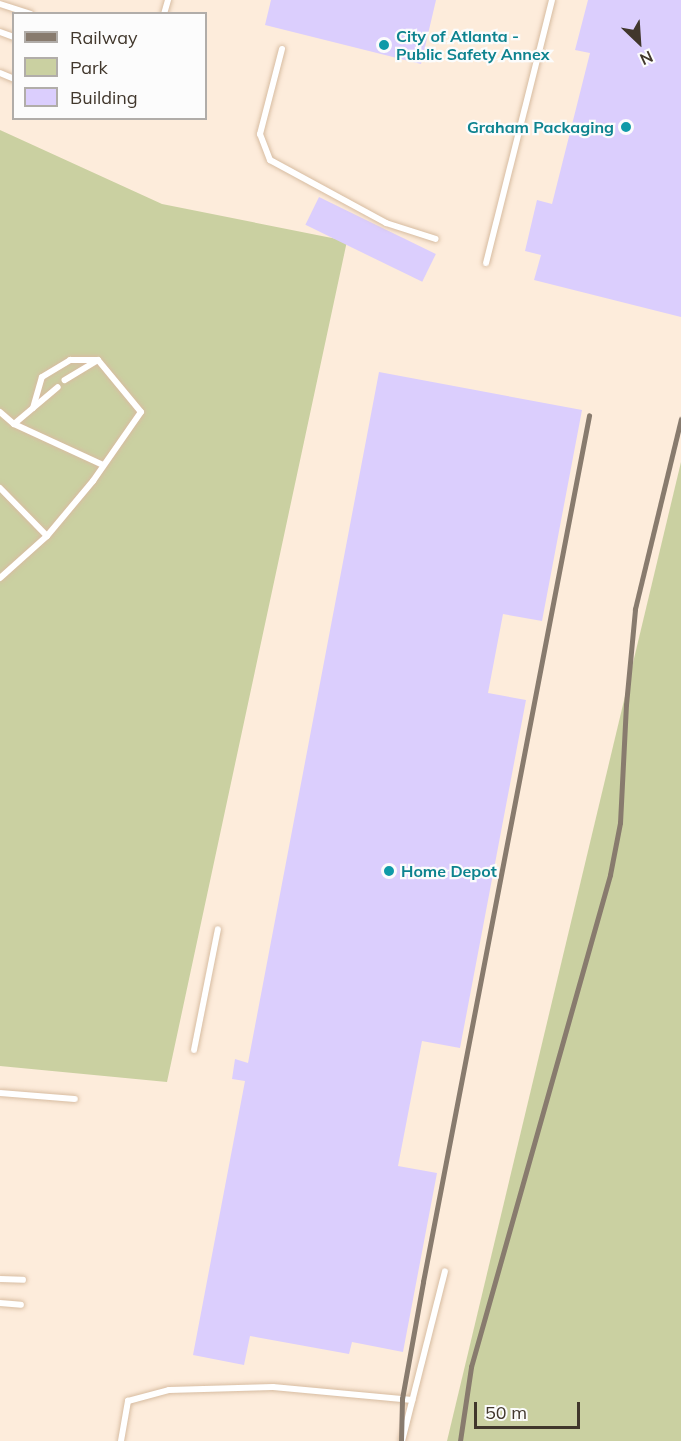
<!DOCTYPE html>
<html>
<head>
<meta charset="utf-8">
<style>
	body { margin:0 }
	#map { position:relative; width:681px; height:1441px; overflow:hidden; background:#fdecdb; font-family:Mulish,sans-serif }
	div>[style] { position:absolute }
	.green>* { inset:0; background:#cad0a1 }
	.building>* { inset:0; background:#dbcefd; transform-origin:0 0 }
	.roads { filter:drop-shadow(0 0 2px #d7bca1) drop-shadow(0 0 2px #d7bca1) }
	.service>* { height:6px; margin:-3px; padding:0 3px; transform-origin:3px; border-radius:3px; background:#fff }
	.rail>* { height:4.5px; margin:-2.25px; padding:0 2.25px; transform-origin:2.25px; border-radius:2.25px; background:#887b6e }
	.dots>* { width:16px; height:16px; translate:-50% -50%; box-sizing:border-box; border:3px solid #fcfcfc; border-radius:50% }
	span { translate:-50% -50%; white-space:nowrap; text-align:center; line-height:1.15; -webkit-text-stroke:4.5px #fcfcfc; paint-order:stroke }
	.culture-label { font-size:16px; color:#0d838f; font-weight:700 }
	.left { translate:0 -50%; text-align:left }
	.right { translate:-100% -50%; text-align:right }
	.legend { position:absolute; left:12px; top:12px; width:195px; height:108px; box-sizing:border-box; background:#fcfcfc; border:2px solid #b1ada9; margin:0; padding:8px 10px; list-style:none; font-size:18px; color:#41372c }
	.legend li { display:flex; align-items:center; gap:12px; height:30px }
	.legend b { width:30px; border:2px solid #b1ada9 }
	.north { position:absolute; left:609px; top:12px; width:60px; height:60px; -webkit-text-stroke:4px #fcfcfc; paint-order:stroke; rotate:155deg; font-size:16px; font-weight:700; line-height:24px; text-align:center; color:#41372c }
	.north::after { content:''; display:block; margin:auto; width:21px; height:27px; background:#41372c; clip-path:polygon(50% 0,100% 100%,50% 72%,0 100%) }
	.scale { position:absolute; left:474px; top:1402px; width:106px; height:27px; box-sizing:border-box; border:3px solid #41372c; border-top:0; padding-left:8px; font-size:18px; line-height:21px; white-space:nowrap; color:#41372c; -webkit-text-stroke:4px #fcfcfc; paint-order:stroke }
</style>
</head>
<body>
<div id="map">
	<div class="green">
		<i style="clip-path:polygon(0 130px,162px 204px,347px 241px,167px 1082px,0 1066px)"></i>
		<i style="clip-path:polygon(681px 462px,681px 1441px,447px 1441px)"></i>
	</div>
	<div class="building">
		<i style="clip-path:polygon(271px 0,436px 0,421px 64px,265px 25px)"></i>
		<i style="clip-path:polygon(588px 0,681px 0,681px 317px,534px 280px,541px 255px,525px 251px,537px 200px,552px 204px,590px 53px,575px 50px)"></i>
		<i style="left:319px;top:197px;width:130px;height:31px;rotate:26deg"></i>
		<i style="clip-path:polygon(379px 372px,582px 410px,542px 621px,503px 614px,488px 693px,526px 700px,460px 1048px,422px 1041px,398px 1166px,437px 1173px,403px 1352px,352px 1342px,349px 1354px,250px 1336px,244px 1365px,193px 1355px,245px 1081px,232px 1079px,235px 1059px,248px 1063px)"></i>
	</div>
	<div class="roads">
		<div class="service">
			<i style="left:0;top:4px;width:32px;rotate:18deg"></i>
			<i style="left:164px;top:14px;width:15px;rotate:-74deg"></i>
			<i style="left:0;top:32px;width:15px;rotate:20deg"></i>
			<i style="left:282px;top:49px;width:88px;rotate:104.5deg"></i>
			<i style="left:260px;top:134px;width:28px;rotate:69deg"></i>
			<i style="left:270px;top:160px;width:132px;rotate:28.5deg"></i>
			<i style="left:386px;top:223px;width:52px;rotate:17.7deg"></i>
			<i style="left:0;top:73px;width:15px;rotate:23deg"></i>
			<i style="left:486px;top:263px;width:271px;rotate:-75.9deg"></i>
			<i style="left:33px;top:408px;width:32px;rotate:-74deg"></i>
			<i style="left:42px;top:377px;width:33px;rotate:-31deg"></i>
			<i style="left:70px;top:360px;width:28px"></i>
			<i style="left:0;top:412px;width:18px;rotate:41deg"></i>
			<i style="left:14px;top:424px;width:57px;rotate:-40.1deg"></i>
			<i style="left:14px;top:424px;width:98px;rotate:24.7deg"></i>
			<i style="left:0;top:488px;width:67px;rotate:45.6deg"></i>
			<i style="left:0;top:578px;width:63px;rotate:-41.8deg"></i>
			<i style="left:47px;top:536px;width:72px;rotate:-50.1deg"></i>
			<i style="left:93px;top:481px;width:84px;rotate:-55.2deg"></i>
			<i style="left:141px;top:412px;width:67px;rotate:-129.6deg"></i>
			<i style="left:98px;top:360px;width:39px;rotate:149deg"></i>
			<i style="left:194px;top:1050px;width:123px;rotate:-78.8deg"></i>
			<i style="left:0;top:1093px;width:75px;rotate:4.6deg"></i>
			<i style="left:0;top:1279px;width:23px;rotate:2deg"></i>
			<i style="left:0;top:1303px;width:21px;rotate:5deg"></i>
			<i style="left:121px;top:1441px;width:41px;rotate:-80.1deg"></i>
			<i style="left:128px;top:1401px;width:42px;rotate:-15deg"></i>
			<i style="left:169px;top:1390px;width:104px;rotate:-1.7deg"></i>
			<i style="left:273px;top:1387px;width:140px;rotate:5.3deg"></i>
			<i style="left:402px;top:1441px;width:175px;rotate:-75.8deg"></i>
		</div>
	</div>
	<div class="rail">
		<i style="left:401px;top:1441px;width:42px;rotate:-88.6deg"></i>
		<i style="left:402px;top:1399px;width:119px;rotate:-79.8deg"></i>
		<i style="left:423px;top:1282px;width:882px;rotate:-79.15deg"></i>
		<i style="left:460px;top:1441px;width:75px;rotate:-81.5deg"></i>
		<i style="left:471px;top:1367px;width:511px;rotate:-74.22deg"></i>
		<i style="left:610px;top:875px;width:53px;rotate:-79.1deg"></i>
		<i style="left:620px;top:823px;width:118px;rotate:-87.1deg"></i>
		<i style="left:626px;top:705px;width:96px;rotate:-84.6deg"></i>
		<i style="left:635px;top:609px;width:195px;rotate:-76.4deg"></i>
	</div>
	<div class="dots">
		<i style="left:384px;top:45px;background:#0f9aa8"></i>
		<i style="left:626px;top:127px;background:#0f9aa8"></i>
		<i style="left:389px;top:871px;background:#0f9aa8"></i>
	</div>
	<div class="culture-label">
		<span class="left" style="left:396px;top:45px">City of Atlanta -<br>Public Safety Annex</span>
		<span class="right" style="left:614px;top:127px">Graham Packaging</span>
		<span class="left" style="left:401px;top:871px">Home Depot</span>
	</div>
	<ul class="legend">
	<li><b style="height:8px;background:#887b6e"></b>Railway</li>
	<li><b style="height:16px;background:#cad0a1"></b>Park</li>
	<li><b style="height:16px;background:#dbcefd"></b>Building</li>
	</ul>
	<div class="north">N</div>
	<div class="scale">50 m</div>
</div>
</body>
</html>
